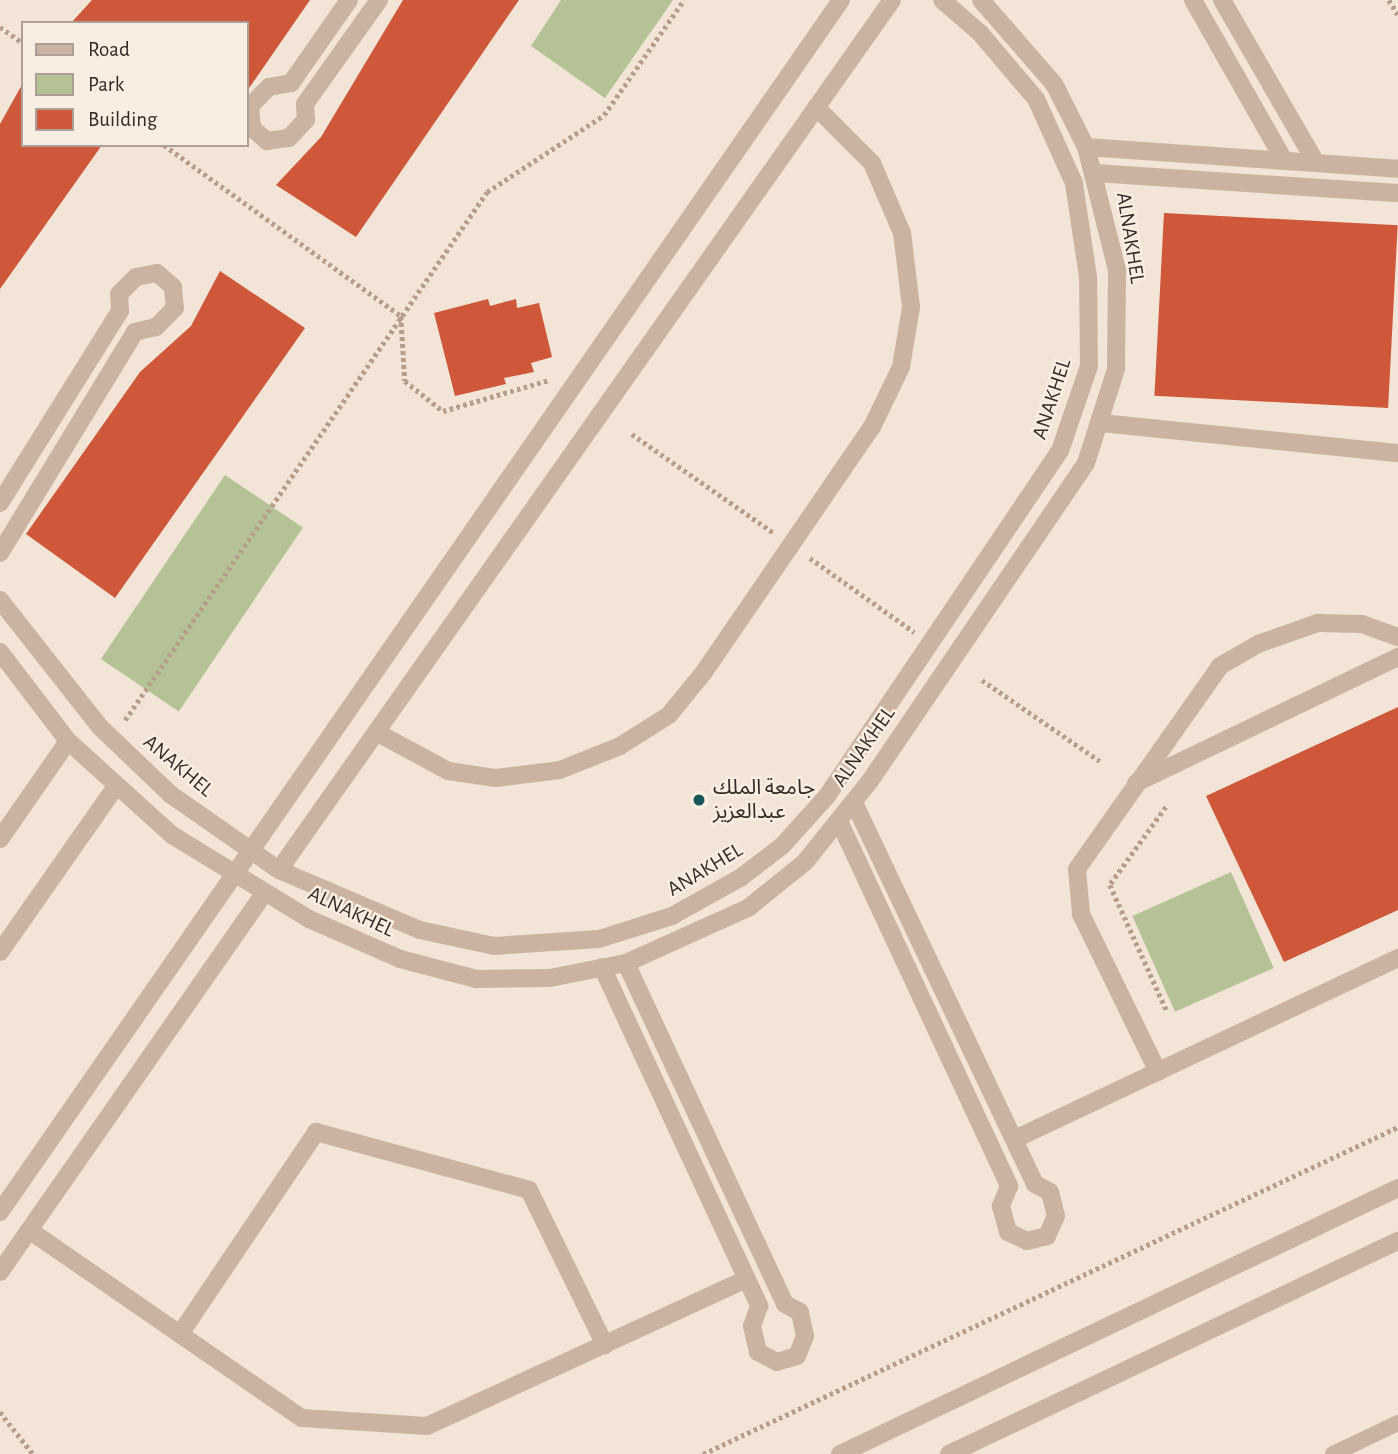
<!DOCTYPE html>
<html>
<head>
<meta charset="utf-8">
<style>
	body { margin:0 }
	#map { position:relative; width:1398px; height:1454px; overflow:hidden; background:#f2e4d6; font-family:"Alegreya Sans","Noto Sans Arabic",sans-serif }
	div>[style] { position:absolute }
	.green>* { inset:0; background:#b5c296; transform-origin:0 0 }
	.building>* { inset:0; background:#ce5839; transform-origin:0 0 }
	.path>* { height:4.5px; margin-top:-2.25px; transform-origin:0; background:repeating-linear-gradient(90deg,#b69d8c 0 3.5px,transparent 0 7px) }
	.service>* { height:16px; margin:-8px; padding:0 8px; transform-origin:8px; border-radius:8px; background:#cbb3a2 }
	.minor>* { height:18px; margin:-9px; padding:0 9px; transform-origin:9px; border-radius:9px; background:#cbb3a2 }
	.dots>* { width:19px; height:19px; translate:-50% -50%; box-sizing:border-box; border:4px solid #faeee3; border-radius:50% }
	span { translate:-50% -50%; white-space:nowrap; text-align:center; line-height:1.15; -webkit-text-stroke:5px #faeee3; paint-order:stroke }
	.street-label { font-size:21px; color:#352925 }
	.poi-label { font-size:21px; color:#352925 }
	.left { translate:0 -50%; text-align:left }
	.legend { position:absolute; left:21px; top:21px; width:228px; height:126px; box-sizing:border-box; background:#faeee3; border:2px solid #ab9f97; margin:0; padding:9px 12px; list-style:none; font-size:21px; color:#352925 }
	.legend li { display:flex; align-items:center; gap:14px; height:35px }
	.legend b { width:35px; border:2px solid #ab9f97 }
</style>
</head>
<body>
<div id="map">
	<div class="green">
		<i style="clip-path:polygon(561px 0,673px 0,605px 98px,531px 46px)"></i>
		<i style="left:225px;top:475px;width:94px;height:222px;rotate:34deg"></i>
		<i style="left:1231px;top:872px;width:105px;height:108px;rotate:66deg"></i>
	</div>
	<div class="building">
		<i style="clip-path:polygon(92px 0,310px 0,247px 91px,247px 23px,71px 23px)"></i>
		<i style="clip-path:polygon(403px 0,519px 0,356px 237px,276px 185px,321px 137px)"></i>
		<i style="clip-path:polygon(23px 83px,23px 145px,102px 145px,0 289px,0 124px)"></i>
		<i style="left:1164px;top:213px;width:234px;height:183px;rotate:3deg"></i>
		<i style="clip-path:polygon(220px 271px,305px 328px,115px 598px,26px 534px,140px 372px,191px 326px)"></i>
		<i style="clip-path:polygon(488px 299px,490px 306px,516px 299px,517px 308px,539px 303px,552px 357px,531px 363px,534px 372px,504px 378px,506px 384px,455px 396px,434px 313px)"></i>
		<i style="clip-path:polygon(1398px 707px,1398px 910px,1284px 962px,1206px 796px)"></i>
	</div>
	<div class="path">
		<i style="left:1389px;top:0;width:17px;rotate:59deg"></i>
		<i style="left:0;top:27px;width:28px;rotate:35deg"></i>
		<i style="left:164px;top:145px;width:292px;rotate:35.8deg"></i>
		<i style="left:401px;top:316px;width:65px;rotate:86.5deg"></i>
		<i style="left:405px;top:381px;width:48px;rotate:38.3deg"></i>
		<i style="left:443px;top:411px;width:110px;rotate:-16.3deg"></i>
		<i style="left:632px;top:434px;width:173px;rotate:34.9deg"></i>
		<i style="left:810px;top:558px;width:128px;rotate:35.4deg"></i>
		<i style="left:982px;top:680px;width:143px;rotate:34.5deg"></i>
		<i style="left:125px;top:720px;width:640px;rotate:-55.57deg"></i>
		<i style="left:487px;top:192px;width:140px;rotate:-33.3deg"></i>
		<i style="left:604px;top:115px;width:140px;rotate:-55.2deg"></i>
		<i style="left:1166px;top:807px;width:96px;rotate:125.7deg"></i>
		<i style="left:1110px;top:885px;width:138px;rotate:65.7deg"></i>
		<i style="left:0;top:1412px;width:53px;rotate:51.8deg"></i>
		<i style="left:703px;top:1454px;width:768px;rotate:-25.2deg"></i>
	</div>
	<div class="service">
		<i style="left:1333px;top:1454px;width:72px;rotate:-25.5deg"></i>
	</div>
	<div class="minor">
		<i style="left:349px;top:0;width:101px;rotate:124.9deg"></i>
		<i style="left:291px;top:83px;width:22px;rotate:170deg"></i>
		<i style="left:269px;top:87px;width:27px;rotate:135deg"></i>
		<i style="left:250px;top:106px;width:22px;rotate:85deg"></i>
		<i style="left:252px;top:128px;width:20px;rotate:41deg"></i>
		<i style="left:267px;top:141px;width:22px;rotate:-8deg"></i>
		<i style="left:289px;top:138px;width:25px;rotate:-47deg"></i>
		<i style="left:306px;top:120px;width:16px;rotate:-94deg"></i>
		<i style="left:305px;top:104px;width:128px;rotate:-54.6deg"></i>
		<i style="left:1193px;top:0;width:184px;rotate:60.4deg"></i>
		<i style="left:1222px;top:0;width:188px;rotate:60deg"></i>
		<i style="left:1086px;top:147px;width:313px;rotate:4deg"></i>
		<i style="left:1095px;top:173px;width:304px;rotate:3.8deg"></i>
		<i style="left:1101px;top:423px;width:299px;rotate:5.8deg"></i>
		<i style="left:0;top:503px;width:226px;rotate:-58deg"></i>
		<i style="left:120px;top:311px;width:17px;rotate:-93deg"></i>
		<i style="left:119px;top:294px;width:24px;rotate:-45deg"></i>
		<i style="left:136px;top:277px;width:21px;rotate:-11deg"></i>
		<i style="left:157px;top:273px;width:21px;rotate:41deg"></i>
		<i style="left:173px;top:287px;width:21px;rotate:85deg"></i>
		<i style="left:175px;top:308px;width:27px;rotate:135deg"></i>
		<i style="left:156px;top:327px;width:22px;rotate:167deg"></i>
		<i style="left:135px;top:332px;width:259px;rotate:121.4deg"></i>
		<i style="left:0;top:600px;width:162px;rotate:51.8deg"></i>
		<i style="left:100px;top:727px;width:97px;rotate:43.7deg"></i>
		<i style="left:170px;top:794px;width:133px;rotate:34.9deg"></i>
		<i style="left:279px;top:870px;width:153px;rotate:23.1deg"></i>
		<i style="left:420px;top:930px;width:76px;rotate:12.2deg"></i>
		<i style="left:494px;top:946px;width:105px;rotate:-3.8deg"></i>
		<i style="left:599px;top:939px;width:77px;rotate:-17.5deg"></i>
		<i style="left:672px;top:916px;width:78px;rotate:-29.2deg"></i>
		<i style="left:740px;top:878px;width:53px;rotate:-37.3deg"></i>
		<i style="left:782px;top:846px;width:67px;rotate:-48deg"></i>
		<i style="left:827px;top:796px;width:416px;rotate:-56deg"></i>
		<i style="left:1060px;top:451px;width:90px;rotate:-71.2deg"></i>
		<i style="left:1089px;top:366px;width:89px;rotate:-90.6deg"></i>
		<i style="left:1088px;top:277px;width:95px;rotate:-98.5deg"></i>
		<i style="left:1074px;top:183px;width:92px;rotate:-114.3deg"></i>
		<i style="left:1036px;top:99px;width:87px;rotate:-130.3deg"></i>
		<i style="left:980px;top:33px;width:50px;rotate:-139deg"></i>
		<i style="left:0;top:652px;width:112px;rotate:52.6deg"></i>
		<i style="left:68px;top:741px;width:140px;rotate:42.1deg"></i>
		<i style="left:172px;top:835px;width:161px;rotate:31.5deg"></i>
		<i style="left:309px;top:919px;width:99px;rotate:23.7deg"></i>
		<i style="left:400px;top:959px;width:79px;rotate:14.7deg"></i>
		<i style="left:476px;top:979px;width:74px;rotate:-0.8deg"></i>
		<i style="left:550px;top:978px;width:77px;rotate:-11.2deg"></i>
		<i style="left:626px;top:963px;width:134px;rotate:-24.3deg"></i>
		<i style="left:748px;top:908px;width:73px;rotate:-38.9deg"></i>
		<i style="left:805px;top:862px;width:104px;rotate:-51.3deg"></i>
		<i style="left:870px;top:781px;width:384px;rotate:-55.8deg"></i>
		<i style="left:1086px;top:463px;width:99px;rotate:-72.3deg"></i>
		<i style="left:1116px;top:369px;width:99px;rotate:-89.4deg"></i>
		<i style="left:1117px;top:270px;width:127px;rotate:-104.1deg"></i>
		<i style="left:1086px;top:147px;width:71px;rotate:-116.9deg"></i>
		<i style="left:1054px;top:84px;width:111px;rotate:-131deg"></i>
		<i style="left:376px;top:732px;width:82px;rotate:28.4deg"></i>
		<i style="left:448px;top:771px;width:49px;rotate:8.3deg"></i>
		<i style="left:496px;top:778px;width:64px;rotate:-7.1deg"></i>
		<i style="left:560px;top:770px;width:65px;rotate:-21.8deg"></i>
		<i style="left:620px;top:746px;width:58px;rotate:-32.3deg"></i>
		<i style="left:669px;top:715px;width:55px;rotate:-50.9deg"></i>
		<i style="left:704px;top:672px;width:297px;rotate:-55.6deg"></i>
		<i style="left:872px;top:427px;width:67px;rotate:-64.2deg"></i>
		<i style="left:901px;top:367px;width:61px;rotate:-80.5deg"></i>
		<i style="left:911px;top:307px;width:75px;rotate:-96.9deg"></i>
		<i style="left:902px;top:233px;width:76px;rotate:-113.2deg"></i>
		<i style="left:872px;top:163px;width:79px;rotate:-135deg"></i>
		<i style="left:1136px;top:783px;width:291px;rotate:-25.7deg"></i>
		<i style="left:839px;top:821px;width:403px;rotate:65deg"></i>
		<i style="left:1009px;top:1186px;width:22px;rotate:112deg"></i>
		<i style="left:1001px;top:1206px;width:27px;rotate:75deg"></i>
		<i style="left:1008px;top:1232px;width:21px;rotate:25deg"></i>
		<i style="left:1027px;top:1241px;width:21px;rotate:-14deg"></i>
		<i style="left:1047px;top:1236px;width:22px;rotate:-66deg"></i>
		<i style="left:1056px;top:1216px;width:25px;rotate:-104deg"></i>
		<i style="left:1050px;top:1192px;width:17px;rotate:-152deg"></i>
		<i style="left:1035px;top:1184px;width:423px;rotate:-115.4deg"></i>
		<i style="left:0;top:839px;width:119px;rotate:-55.2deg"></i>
		<i style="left:279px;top:870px;width:1064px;rotate:-54.83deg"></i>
		<i style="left:0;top:952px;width:200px;rotate:-55deg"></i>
		<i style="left:602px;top:967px;width:374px;rotate:65.1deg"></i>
		<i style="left:759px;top:1306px;width:21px;rotate:109deg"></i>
		<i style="left:752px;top:1326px;width:27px;rotate:77deg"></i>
		<i style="left:758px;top:1352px;width:21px;rotate:28deg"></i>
		<i style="left:777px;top:1362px;width:21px;rotate:-17deg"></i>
		<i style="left:797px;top:1356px;width:22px;rotate:-68deg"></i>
		<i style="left:805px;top:1336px;width:25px;rotate:-102deg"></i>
		<i style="left:800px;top:1312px;width:17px;rotate:-152deg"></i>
		<i style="left:785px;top:1304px;width:376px;rotate:-115deg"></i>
		<i style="left:1158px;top:1072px;width:176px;rotate:-116deg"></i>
		<i style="left:1081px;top:914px;width:45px;rotate:-95.1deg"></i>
		<i style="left:1077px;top:869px;width:248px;rotate:-54.8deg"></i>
		<i style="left:1220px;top:666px;width:44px;rotate:-30.1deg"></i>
		<i style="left:1258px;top:644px;width:64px;rotate:-19.3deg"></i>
		<i style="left:1318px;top:623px;width:44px;rotate:1.3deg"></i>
		<i style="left:1362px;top:624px;width:38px;rotate:20deg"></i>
		<i style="left:1015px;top:1139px;width:424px;rotate:-25.3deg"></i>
		<i style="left:0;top:1212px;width:1475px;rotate:-55.24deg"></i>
		<i style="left:29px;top:1230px;width:331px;rotate:34.6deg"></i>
		<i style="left:302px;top:1418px;width:125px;rotate:3.7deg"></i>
		<i style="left:427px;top:1426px;width:352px;rotate:-24.7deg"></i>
		<i style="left:0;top:1272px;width:461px;rotate:-55.1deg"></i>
		<i style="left:180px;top:1334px;width:244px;rotate:-56deg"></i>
		<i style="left:316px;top:1132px;width:221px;rotate:15.2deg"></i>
		<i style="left:529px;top:1190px;width:173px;rotate:63.9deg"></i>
		<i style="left:840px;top:1454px;width:618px;rotate:-25.49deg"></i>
		<i style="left:949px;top:1454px;width:497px;rotate:-25.4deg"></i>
	</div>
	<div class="dots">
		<i style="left:699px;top:800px;background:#185658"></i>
	</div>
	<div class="street-label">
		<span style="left:1130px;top:238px;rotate:81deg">ALNAKHEL</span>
		<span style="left:1052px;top:399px;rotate:-72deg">ANAKHEL</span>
		<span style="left:864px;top:747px;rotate:-55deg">ALNAKHEL</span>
		<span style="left:178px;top:766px;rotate:40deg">ANAKHEL</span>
		<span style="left:705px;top:870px;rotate:-31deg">ANAKHEL</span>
		<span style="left:351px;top:912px;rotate:25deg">ALNAKHEL</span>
	</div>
	<div class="poi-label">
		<span class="left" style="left:713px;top:800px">جامعة الملك<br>عبدالعزيز</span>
	</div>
	<ul class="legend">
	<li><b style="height:9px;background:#cbb3a2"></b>Road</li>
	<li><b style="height:19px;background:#b5c296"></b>Park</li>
	<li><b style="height:19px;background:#ce5839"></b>Building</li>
	</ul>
</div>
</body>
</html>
